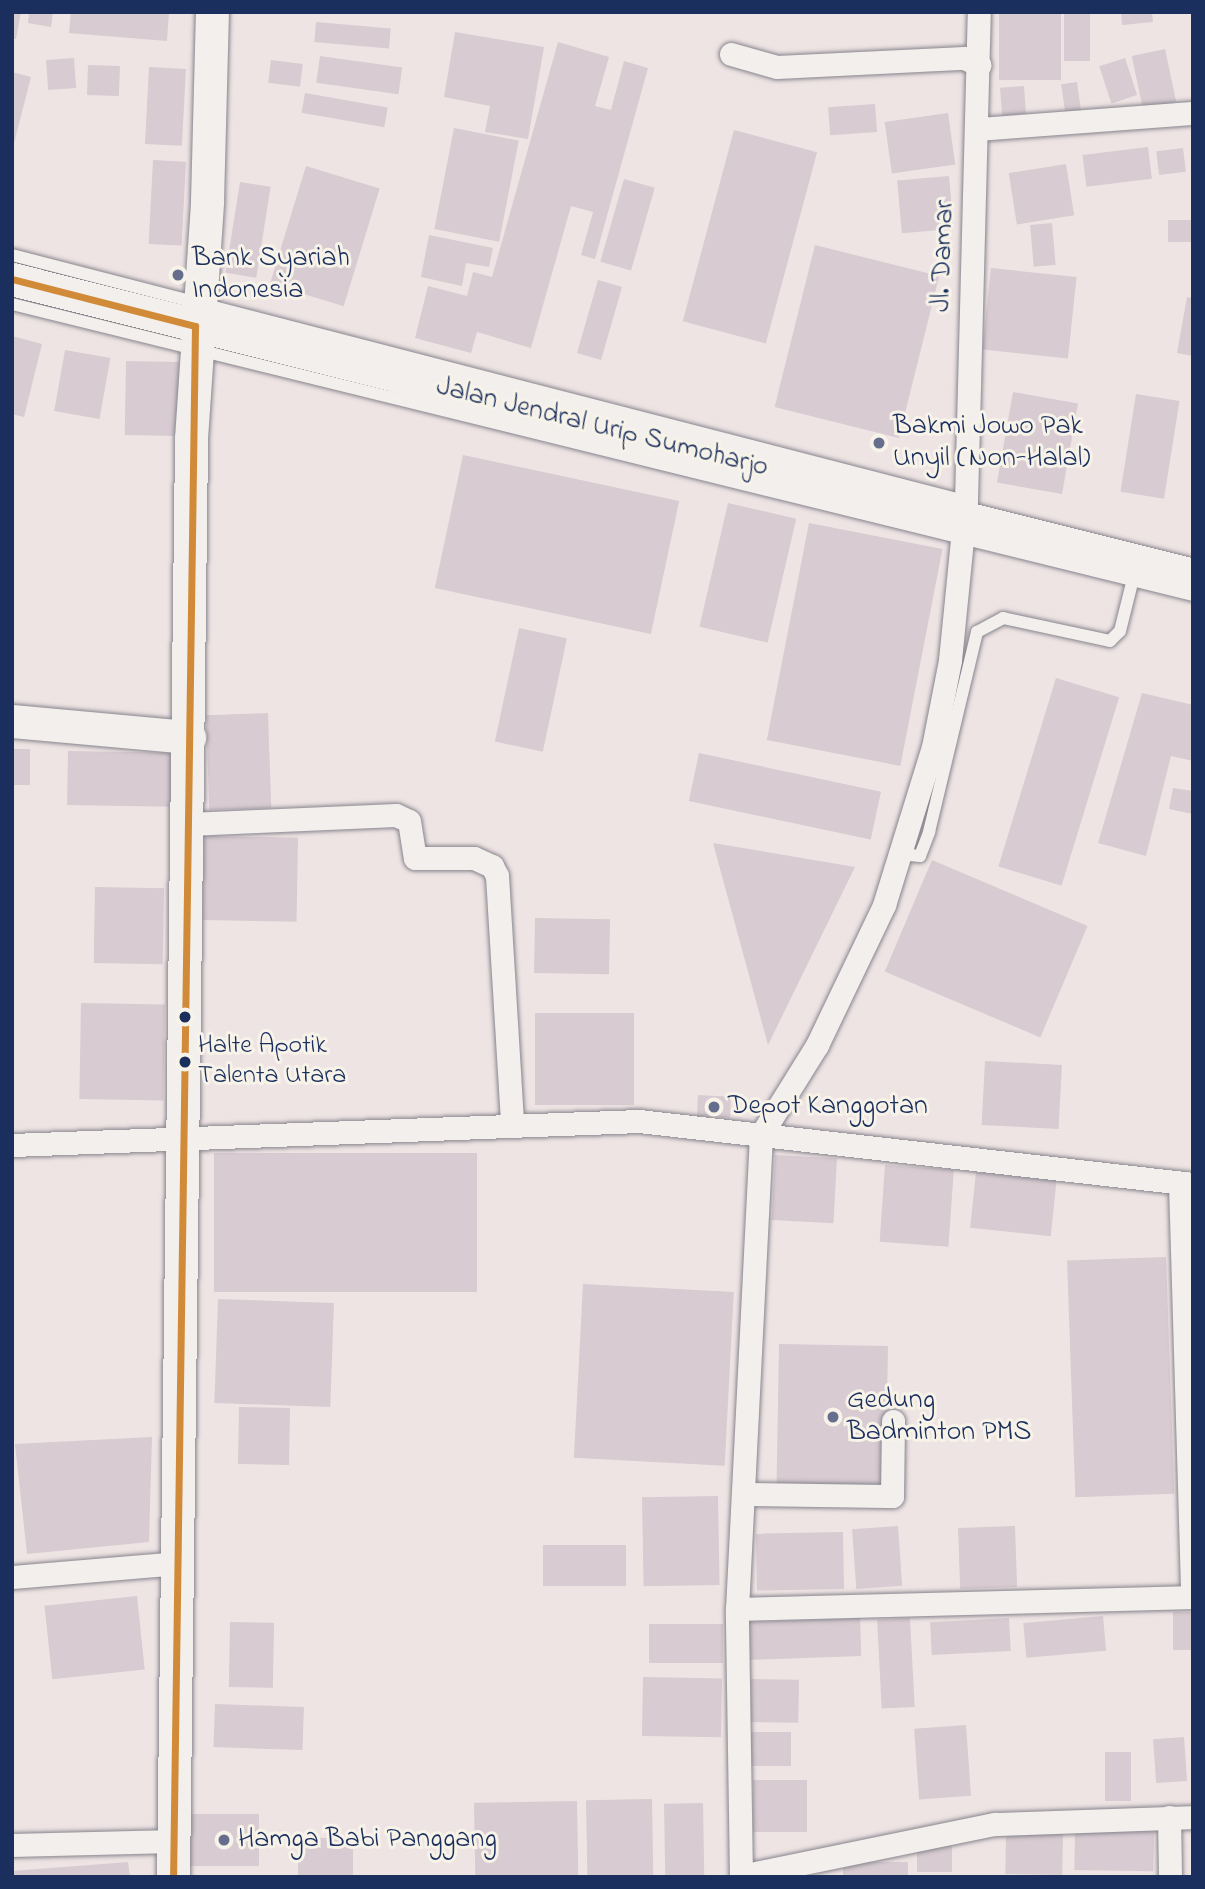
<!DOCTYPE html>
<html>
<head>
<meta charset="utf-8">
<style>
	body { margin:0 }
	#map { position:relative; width:1205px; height:1889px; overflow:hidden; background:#efe4e4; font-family:"Indie Flower",sans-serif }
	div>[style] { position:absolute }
	.building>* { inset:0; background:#d8cbd1; transform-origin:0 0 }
	.roads { filter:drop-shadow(0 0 2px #86858e) drop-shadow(0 0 2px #86858e) }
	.service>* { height:12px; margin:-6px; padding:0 6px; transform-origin:6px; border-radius:6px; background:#f2efec }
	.minor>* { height:23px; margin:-11.5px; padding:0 11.5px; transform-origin:11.5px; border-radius:11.5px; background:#f2efec }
	.secondary>* { height:33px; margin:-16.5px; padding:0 16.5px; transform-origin:16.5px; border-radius:16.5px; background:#f2efec }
	.bus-1>* { height:7px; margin:-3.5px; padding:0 3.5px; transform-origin:3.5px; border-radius:3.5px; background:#d18b38 }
	.dots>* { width:19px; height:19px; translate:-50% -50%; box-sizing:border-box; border:4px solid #f7f3e8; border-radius:50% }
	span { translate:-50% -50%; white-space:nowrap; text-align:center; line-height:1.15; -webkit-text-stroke:6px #f7f3e8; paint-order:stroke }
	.bus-label { font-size:26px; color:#1b2f5e }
	.left { translate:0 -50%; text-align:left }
	.street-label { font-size:28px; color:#1b2f5e }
	.poi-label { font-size:28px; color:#1b2f5e }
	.frame { position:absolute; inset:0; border:14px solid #1b2f5e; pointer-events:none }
</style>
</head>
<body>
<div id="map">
	<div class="building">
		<i style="clip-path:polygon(12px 12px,21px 12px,16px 39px,12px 38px)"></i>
		<i style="clip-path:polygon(29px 12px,53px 12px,51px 27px,28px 23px)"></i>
		<i style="clip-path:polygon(71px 12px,169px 12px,167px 41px,69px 33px)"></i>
		<i style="left:999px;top:12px;width:62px;height:68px"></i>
		<i style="left:1064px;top:12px;width:26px;height:49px"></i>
		<i style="clip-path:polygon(1121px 12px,1152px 12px,1153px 22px,1122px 25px)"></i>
		<i style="left:316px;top:22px;width:75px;height:20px;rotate:5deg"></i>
		<i style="clip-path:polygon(455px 32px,544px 47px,528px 139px,485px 132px,490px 106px,444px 97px)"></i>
		<i style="clip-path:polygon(558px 42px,609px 57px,595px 106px,611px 110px,624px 61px,648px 68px,595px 259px,581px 255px,593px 212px,571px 206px,531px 348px,477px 332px,471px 353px,415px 338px,428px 286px,467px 296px,473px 272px,492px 277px)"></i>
		<i style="left:1165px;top:49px;width:54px;height:34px;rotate:78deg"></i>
		<i style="left:320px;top:56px;width:83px;height:27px;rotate:8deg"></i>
		<i style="left:74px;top:58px;width:30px;height:28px;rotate:86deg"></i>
		<i style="left:1125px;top:58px;width:39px;height:27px;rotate:72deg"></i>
		<i style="left:271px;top:60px;width:32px;height:23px;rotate:7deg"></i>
		<i style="left:88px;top:65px;width:32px;height:30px;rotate:2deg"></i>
		<i style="left:149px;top:67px;width:37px;height:77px;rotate:3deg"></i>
		<i style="clip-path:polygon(12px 72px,31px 77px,13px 147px,12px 146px)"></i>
		<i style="left:1077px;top:82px;width:29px;height:16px;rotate:82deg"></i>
		<i style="left:1024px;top:86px;width:28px;height:24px;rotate:86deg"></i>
		<i style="left:305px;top:93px;width:84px;height:20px;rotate:10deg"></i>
		<i style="left:875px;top:104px;width:28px;height:47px;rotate:86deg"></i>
		<i style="left:948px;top:113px;width:52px;height:64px;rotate:82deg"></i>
		<i style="left:454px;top:128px;width:66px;height:103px;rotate:11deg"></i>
		<i style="left:734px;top:130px;width:86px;height:198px;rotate:15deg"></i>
		<i style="left:1148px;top:147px;width:32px;height:66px;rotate:83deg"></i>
		<i style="left:1183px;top:148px;width:24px;height:27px;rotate:83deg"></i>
		<i style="left:153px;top:160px;width:33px;height:84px;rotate:3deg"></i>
		<i style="left:1066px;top:164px;width:52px;height:58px;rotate:81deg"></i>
		<i style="left:306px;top:166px;width:77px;height:123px;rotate:17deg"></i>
		<i style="left:949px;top:176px;width:53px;height:52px;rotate:85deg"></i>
		<i style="left:624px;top:179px;width:32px;height:86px;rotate:16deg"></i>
		<i style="left:240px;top:182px;width:31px;height:92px;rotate:9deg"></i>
		<i style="left:1168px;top:220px;width:25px;height:22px"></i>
		<i style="left:1052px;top:223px;width:42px;height:22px;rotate:85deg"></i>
		<i style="clip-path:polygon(429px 235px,493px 248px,489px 267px,466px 263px,462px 286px,421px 277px)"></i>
		<i style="left:815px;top:245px;width:128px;height:167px;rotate:14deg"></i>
		<i style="left:991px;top:268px;width:86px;height:82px;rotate:6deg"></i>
		<i style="left:598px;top:280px;width:25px;height:76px;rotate:16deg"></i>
		<i style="clip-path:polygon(1187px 297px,1193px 298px,1193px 356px,1177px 353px)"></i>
		<i style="clip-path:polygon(12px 336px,42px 344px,24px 417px,12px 414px)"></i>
		<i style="left:65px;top:350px;width:46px;height:62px;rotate:10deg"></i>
		<i style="left:126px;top:361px;width:53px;height:74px;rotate:1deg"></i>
		<i style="left:1013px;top:392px;width:66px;height:92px;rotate:10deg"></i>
		<i style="left:1136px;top:394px;width:44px;height:99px;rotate:9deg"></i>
		<i style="left:463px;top:455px;width:221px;height:136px;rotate:12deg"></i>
		<i style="left:728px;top:503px;width:70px;height:127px;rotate:13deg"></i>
		<i style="left:809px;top:523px;width:136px;height:221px;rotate:11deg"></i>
		<i style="left:519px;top:628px;width:49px;height:116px;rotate:12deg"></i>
		<i style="left:1056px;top:678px;width:66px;height:197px;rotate:17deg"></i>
		<i style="clip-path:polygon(1142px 693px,1193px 705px,1193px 761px,1171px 756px,1146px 856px,1098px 843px)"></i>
		<i style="left:268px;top:713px;width:95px;height:62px;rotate:88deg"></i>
		<i style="left:12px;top:749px;width:18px;height:36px"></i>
		<i style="left:68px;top:751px;width:106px;height:54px;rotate:1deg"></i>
		<i style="left:699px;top:753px;width:186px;height:49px;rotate:12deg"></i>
		<i style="clip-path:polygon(1173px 788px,1193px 791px,1193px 814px,1169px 809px)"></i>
		<i style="left:204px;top:836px;width:94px;height:84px;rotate:1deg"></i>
		<i style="clip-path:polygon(713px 843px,855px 867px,768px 1045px)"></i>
		<i style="left:932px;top:860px;width:169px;height:121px;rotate:23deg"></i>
		<i style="left:95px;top:887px;width:69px;height:76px;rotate:1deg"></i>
		<i style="left:535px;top:918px;width:75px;height:55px;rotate:1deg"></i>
		<i style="left:81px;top:1003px;width:84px;height:96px;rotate:1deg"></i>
		<i style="left:535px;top:1013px;width:99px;height:92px"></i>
		<i style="left:985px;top:1061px;width:77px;height:64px;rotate:3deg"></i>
		<i style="left:698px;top:1095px;width:33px;height:21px;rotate:3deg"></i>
		<i style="left:214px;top:1153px;width:263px;height:139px"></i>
		<i style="left:775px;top:1155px;width:62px;height:65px;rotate:3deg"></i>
		<i style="left:885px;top:1165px;width:69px;height:77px;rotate:4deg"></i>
		<i style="left:976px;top:1172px;width:81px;height:56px;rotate:6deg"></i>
		<i style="left:1166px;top:1257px;width:237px;height:99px;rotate:88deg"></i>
		<i style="left:583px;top:1284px;width:151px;height:174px;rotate:3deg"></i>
		<i style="left:218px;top:1299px;width:116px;height:104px;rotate:2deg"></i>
		<i style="left:779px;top:1344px;width:109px;height:145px;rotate:1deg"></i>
		<i style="left:239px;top:1407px;width:51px;height:57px;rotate:1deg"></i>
		<i style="clip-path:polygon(152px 1437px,149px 1542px,27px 1554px,15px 1444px)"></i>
		<i style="left:718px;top:1496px;width:89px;height:76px;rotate:89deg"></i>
		<i style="left:898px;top:1526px;width:60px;height:46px;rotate:86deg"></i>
		<i style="left:1015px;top:1526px;width:61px;height:57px;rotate:88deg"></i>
		<i style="left:843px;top:1532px;width:57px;height:87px;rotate:89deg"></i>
		<i style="left:626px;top:1545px;width:41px;height:83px;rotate:90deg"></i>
		<i style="left:137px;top:1596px;width:74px;height:93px;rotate:84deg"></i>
		<i style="left:1193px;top:1612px;width:38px;height:20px;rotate:90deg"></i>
		<i style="left:1103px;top:1616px;width:35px;height:80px;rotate:85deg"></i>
		<i style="left:860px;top:1618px;width:38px;height:111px;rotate:88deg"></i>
		<i style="left:910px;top:1618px;width:89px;height:33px;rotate:87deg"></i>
		<i style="left:1009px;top:1618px;width:33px;height:79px;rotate:87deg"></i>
		<i style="left:230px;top:1622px;width:44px;height:65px;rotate:1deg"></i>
		<i style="left:723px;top:1624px;width:39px;height:74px;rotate:90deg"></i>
		<i style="left:643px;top:1677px;width:79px;height:59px;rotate:1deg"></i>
		<i style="left:751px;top:1679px;width:48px;height:43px;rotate:1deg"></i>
		<i style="left:215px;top:1704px;width:89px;height:43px;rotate:2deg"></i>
		<i style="left:966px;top:1725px;width:71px;height:52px;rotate:86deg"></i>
		<i style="left:750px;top:1732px;width:41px;height:34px"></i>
		<i style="left:1184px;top:1737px;width:44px;height:31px;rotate:86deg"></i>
		<i style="left:1105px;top:1752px;width:26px;height:49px"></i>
		<i style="left:753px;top:1780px;width:54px;height:52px"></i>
		<i style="left:652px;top:1799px;width:78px;height:66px;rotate:89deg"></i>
		<i style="left:577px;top:1801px;width:76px;height:103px;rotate:89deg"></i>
		<i style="left:703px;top:1803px;width:74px;height:39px;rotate:89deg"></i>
		<i style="left:188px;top:1814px;width:71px;height:52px"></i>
		<i style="left:1075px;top:1830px;width:79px;height:40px;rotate:1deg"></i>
		<i style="left:1006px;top:1833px;width:57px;height:41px;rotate:1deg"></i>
		<i style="left:298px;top:1838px;width:55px;height:39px"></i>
		<i style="left:917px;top:1846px;width:35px;height:26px"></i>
		<i style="clip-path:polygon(128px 1862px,130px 1877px,13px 1877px,12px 1871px)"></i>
		<i style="left:843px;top:1862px;width:65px;height:15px"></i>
	</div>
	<div class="roads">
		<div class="service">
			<i style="left:12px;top:255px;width:976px;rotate:14.48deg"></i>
			<i style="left:12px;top:304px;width:1216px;rotate:13.84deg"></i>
			<i style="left:900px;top:854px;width:20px;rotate:6deg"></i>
			<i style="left:920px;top:856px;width:26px;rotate:-69deg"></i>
			<i style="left:929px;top:832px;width:206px;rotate:-76.5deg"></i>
			<i style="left:977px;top:632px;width:30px;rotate:-28deg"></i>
			<i style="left:1003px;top:618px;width:109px;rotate:12.1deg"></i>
			<i style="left:1110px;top:641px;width:14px;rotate:-45deg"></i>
			<i style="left:1120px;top:631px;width:54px;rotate:-76deg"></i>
		</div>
		<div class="minor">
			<i style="left:731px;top:54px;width:48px;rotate:15.8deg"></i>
			<i style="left:777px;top:67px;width:187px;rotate:-2.8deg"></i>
			<i style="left:964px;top:58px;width:17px;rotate:24deg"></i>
			<i style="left:978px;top:129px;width:216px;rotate:-4.3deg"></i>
			<i style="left:188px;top:824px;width:208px;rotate:-2.5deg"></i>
			<i style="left:396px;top:815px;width:14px;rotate:25deg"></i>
			<i style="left:409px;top:821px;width:37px;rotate:81deg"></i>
			<i style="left:415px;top:858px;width:59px"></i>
			<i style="left:474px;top:858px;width:20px;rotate:24deg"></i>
			<i style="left:492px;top:866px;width:11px;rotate:63deg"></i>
			<i style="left:497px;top:876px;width:248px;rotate:86.5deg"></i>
			<i style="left:12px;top:1145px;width:627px;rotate:-2.19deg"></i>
			<i style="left:639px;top:1121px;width:558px;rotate:6.49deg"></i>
			<i style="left:1180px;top:1183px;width:414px;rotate:88.3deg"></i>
			<i style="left:743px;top:1494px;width:149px;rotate:0.8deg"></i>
			<i style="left:892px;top:1496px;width:75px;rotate:-89.2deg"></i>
			<i style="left:12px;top:1577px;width:168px;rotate:-4.8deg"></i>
			<i style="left:737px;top:1609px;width:456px;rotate:-1.5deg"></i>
			<i style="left:1169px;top:1817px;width:60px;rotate:89deg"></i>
			<i style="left:12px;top:1845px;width:161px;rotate:-1.4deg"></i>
			<i style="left:741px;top:1876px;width:259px;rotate:-11.6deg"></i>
			<i style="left:995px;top:1824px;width:198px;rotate:-2deg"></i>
			<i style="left:741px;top:1877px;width:268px;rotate:-90.9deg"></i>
			<i style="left:737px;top:1609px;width:475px;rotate:-87.1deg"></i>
			<i style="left:761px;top:1135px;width:106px;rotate:-58.1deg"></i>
			<i style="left:817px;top:1045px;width:155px;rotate:-64.4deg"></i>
			<i style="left:884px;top:905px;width:165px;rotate:-72.8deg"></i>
			<i style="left:933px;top:747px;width:89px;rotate:-78.9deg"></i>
			<i style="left:950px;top:660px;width:160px;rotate:-84.3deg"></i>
			<i style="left:966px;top:501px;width:489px;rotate:-88.5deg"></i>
		</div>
		<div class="secondary">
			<i style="left:12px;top:279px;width:1218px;rotate:14.07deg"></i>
			<i style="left:12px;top:721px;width:178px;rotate:5.2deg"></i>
			<i style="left:173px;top:1877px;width:1439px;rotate:-89.28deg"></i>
			<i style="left:191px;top:438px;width:238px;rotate:-86.1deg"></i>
			<i style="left:207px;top:201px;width:189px;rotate:-88.5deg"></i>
		</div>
	</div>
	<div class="bus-1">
		<i style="left:12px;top:279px;width:189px;rotate:14.4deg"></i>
		<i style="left:195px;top:326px;width:1551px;rotate:90.81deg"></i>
	</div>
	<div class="dots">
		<i style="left:178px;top:275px;background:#656e8d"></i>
		<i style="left:879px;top:443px;background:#656e8d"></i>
		<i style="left:185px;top:1017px;background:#1b2f5e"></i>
		<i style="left:185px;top:1062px;background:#1b2f5e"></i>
		<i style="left:714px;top:1107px;background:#656e8d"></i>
		<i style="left:833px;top:1417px;background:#656e8d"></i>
		<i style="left:224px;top:1840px;background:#656e8d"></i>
	</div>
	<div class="bus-label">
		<span class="left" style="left:198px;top:1062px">Halte Apotik<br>Talenta Utara</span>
	</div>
	<div class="street-label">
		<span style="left:944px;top:256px;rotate:-88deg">Jl. Damar</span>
		<span style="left:602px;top:428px;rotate:14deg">Jalan Jendral Urip Sumoharjo</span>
	</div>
	<div class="poi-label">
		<span class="left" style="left:192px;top:275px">Bank Syariah<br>Indonesia</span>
		<span class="left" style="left:893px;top:443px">Bakmi Jowo Pak<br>Unyil (Non-Halal)</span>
		<span class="left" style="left:728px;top:1107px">Depot Kanggotan</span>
		<span class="left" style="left:847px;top:1417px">Gedung<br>Badminton PMS</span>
		<span class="left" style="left:238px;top:1840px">Hamga Babi Panggang</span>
	</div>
	<div class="frame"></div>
</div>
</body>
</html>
